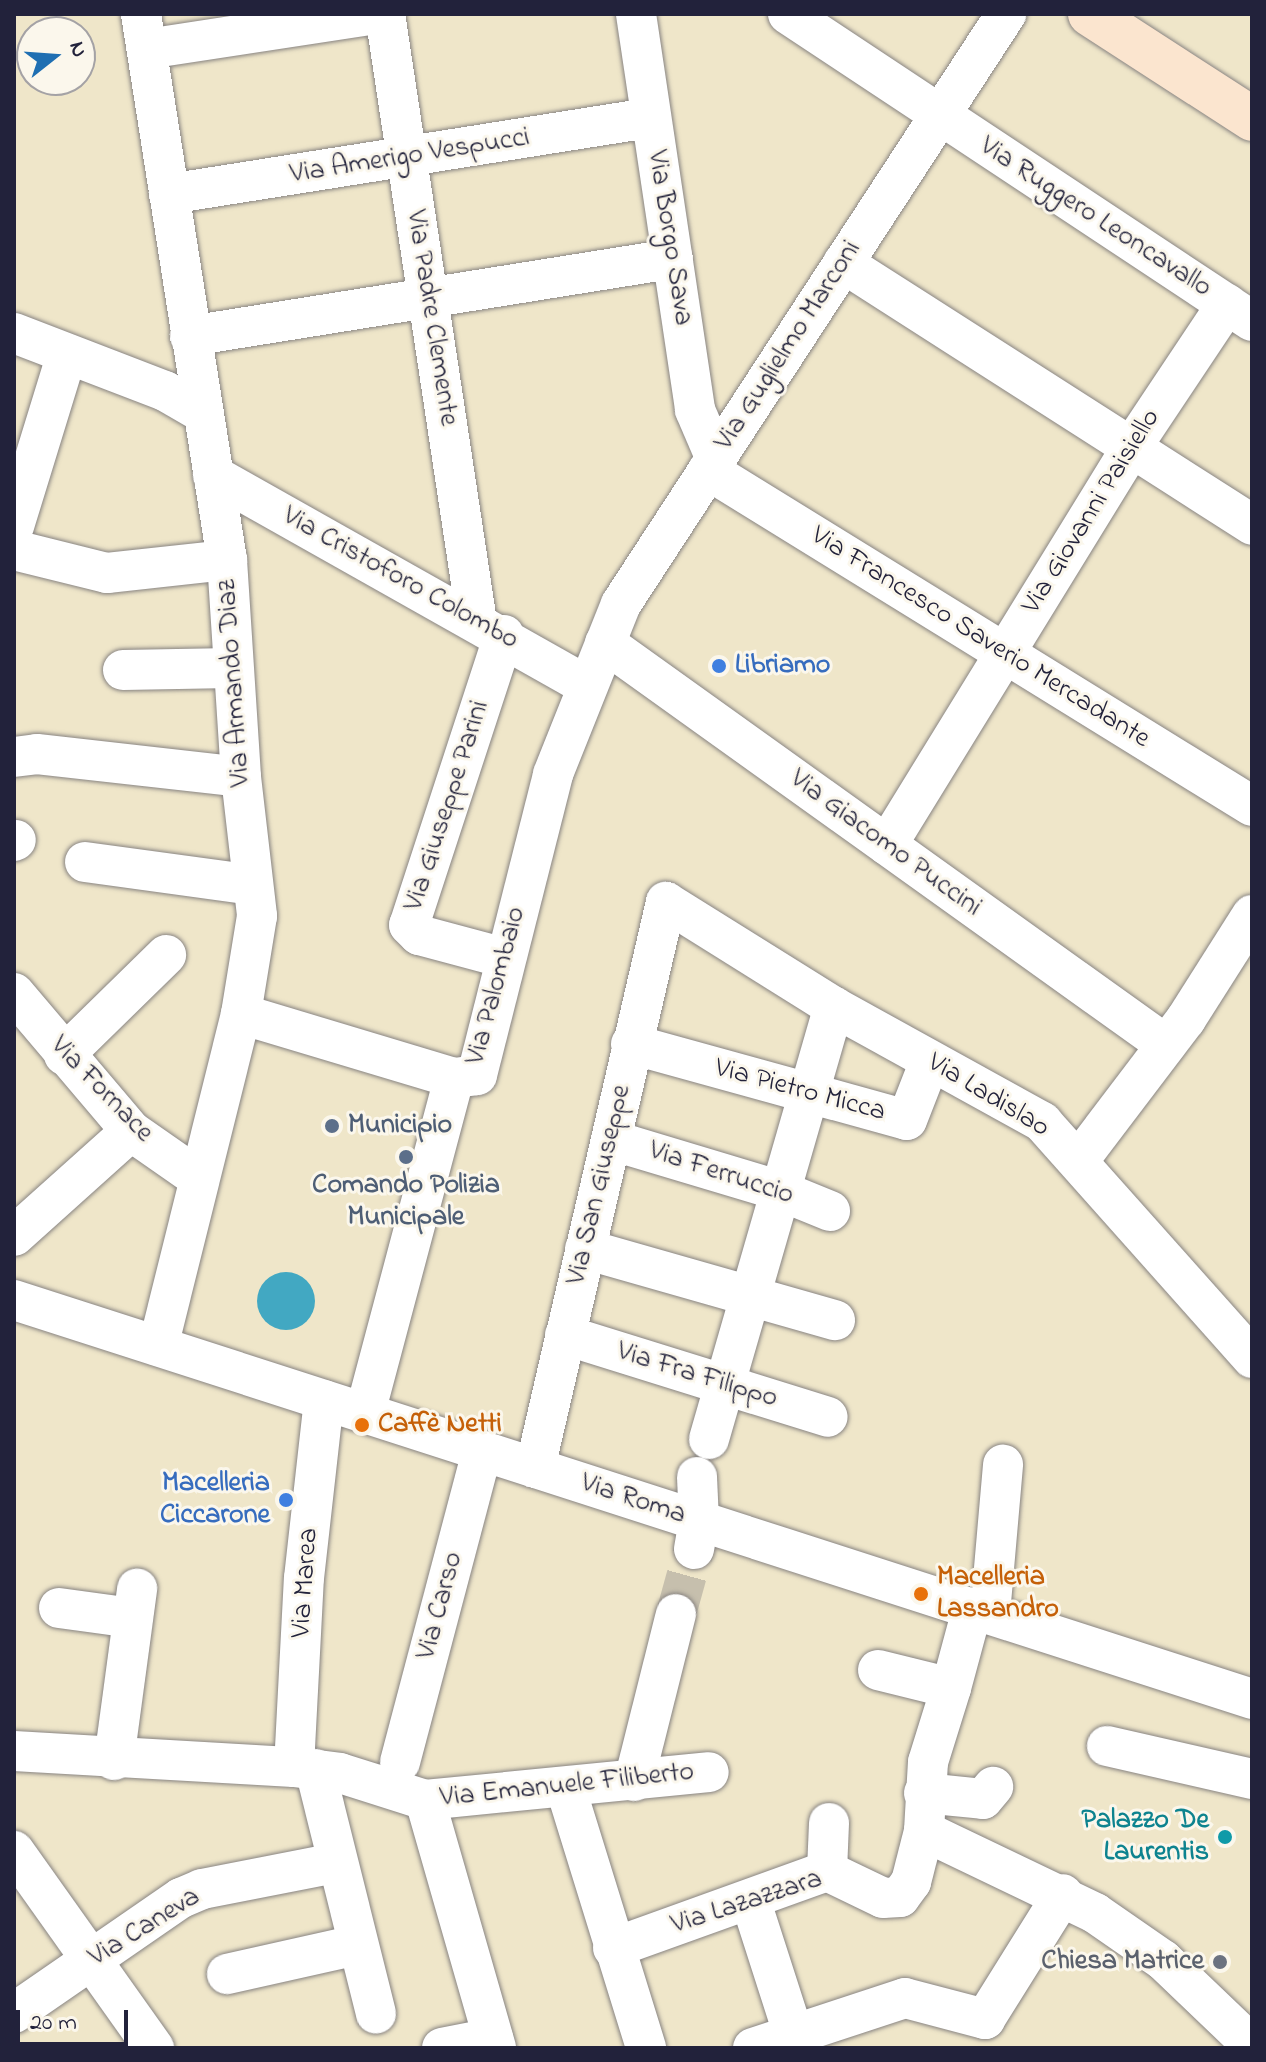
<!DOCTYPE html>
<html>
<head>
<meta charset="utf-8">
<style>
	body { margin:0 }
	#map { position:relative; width:1266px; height:2062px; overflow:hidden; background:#efe6c9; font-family:"Indie Flower",sans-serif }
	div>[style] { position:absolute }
	.water>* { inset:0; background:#42a8c2 }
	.round { border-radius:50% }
	.street-tunnel>* { height:40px; margin-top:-20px; transform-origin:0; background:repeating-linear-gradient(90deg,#c6bfad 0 40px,transparent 0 60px) }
	.roads { filter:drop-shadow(0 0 2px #888482) drop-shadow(0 0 2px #888482) }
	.street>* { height:40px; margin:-20px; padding:0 20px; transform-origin:20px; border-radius:20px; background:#fff }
	.secondary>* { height:44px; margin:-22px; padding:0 22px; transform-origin:22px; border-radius:22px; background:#fbe5cf }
	.dots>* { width:22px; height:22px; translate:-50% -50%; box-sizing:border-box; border:4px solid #fbf7ec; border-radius:50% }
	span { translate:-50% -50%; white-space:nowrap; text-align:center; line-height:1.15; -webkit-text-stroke:6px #fbf7ec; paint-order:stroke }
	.street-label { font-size:28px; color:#22223b }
	.shop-label { font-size:28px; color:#366cbe; font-weight:700 }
	.left { translate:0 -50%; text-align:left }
	.right { translate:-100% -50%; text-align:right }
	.service-label { font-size:28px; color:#4e5e75; font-weight:700 }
	.food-label { font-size:28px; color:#c56008; font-weight:700 }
	.culture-label { font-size:28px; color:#0d838f; font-weight:700 }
	.worship-label { font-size:28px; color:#5b616d; font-weight:700 }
	.frame { position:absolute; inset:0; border:16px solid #22223b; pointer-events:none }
	.north { position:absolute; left:16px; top:16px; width:80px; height:80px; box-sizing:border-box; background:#fbf7ec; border:2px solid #a4a2a5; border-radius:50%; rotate:73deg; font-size:22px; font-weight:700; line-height:32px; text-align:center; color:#22223b }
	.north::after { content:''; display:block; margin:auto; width:28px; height:36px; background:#1f6fb2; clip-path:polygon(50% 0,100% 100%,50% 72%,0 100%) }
	.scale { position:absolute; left:16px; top:2010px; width:112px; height:36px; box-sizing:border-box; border:4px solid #22223b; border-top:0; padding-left:10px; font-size:24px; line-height:28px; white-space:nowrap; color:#22223b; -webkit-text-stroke:6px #fbf7ec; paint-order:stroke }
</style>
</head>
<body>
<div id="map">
	<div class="water">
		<i class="round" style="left:257px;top:1272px;width:58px;height:58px"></i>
	</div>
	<div class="street-tunnel">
		<i style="left:676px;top:1614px;width:67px;rotate:-74.5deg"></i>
	</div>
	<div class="roads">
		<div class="street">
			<i style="left:141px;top:14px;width:553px;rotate:81.05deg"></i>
			<i style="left:227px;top:560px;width:217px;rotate:86.3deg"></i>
			<i style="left:241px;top:777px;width:140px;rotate:83.4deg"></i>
			<i style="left:257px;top:916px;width:99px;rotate:99.3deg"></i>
			<i style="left:241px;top:1014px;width:342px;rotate:104deg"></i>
			<i style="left:385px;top:14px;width:615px;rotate:81.4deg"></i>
			<i style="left:636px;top:14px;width:400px;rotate:81.5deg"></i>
			<i style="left:695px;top:410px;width:53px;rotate:66.8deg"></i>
			<i style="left:788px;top:14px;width:556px;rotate:33.49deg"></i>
			<i style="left:147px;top:49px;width:232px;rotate:-8.7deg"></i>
			<i style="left:169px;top:194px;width:487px;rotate:-9deg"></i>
			<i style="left:843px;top:263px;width:486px;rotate:32.6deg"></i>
			<i style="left:14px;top:333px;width:162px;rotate:21deg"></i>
			<i style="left:165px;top:391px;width:44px;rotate:30.1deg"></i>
			<i style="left:190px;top:336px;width:489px;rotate:-9.1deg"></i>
			<i style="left:708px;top:470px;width:639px;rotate:31.7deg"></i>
			<i style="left:213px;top:475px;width:428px;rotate:29.4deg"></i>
			<i style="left:14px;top:526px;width:180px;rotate:-72.9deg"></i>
			<i style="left:14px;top:550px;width:96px;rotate:13.9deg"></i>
			<i style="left:107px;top:573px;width:121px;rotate:-6.2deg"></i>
			<i style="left:504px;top:635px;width:305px;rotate:108.1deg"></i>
			<i style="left:409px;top:925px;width:14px;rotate:45deg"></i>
			<i style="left:419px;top:935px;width:89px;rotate:15deg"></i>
			<i style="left:605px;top:643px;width:690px;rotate:35.62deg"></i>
			<i style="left:123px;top:670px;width:109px;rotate:-1.1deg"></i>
			<i style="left:14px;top:757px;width:23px;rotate:-7deg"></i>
			<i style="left:37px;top:754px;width:205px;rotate:6.4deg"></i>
			<i style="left:14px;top:841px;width:2px;rotate:-27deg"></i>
			<i style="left:887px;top:845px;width:466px;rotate:-58.4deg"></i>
			<i style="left:1131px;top:448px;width:173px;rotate:-56.3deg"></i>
			<i style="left:85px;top:862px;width:169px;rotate:7.8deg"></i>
			<i style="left:14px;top:993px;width:181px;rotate:49.7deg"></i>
			<i style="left:131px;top:1131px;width:80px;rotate:34.9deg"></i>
			<i style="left:241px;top:1014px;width:222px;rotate:16.7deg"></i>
			<i style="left:631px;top:1044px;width:286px;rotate:15.4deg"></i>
			<i style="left:907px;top:1120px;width:63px;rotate:-68.7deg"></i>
			<i style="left:64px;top:1055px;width:143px;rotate:-44.4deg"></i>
			<i style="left:611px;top:1140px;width:177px;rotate:16.7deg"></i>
			<i style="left:781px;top:1191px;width:53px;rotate:22.2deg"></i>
			<i style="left:1079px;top:1160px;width:177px;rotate:-52.8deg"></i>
			<i style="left:1186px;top:1019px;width:123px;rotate:-57.6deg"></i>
			<i style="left:14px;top:1236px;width:157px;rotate:-41.9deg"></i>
			<i style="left:585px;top:1249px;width:260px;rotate:15.9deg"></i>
			<i style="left:14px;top:1300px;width:1301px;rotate:17.86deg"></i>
			<i style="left:565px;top:1335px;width:275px;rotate:17.3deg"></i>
			<i style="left:365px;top:1413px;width:347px;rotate:-75.1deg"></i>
			<i style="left:454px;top:1078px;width:23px;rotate:-7deg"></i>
			<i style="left:477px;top:1075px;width:310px;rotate:-75.8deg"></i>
			<i style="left:553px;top:774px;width:183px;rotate:-68.2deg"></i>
			<i style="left:621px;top:604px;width:705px;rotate:-56.87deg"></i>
			<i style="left:709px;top:1439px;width:450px;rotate:-73.9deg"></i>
			<i style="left:535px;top:1468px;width:581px;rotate:-76.97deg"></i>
			<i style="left:666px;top:902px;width:198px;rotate:32deg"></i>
			<i style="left:834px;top:1007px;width:238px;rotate:28.9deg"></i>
			<i style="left:1042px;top:1122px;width:316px;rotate:48.3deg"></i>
			<i style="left:694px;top:1549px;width:28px;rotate:-80deg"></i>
			<i style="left:699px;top:1521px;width:44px;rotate:-92.6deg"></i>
			<i style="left:59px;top:1608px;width:74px;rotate:7.8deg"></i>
			<i style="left:990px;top:1614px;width:150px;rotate:-85deg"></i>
			<i style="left:878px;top:1670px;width:75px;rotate:13.9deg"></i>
			<i style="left:951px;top:1688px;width:81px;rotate:-74.9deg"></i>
			<i style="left:1107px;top:1746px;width:149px;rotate:12.8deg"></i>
			<i style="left:14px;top:1751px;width:280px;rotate:3.3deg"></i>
			<i style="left:294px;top:1767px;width:46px;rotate:7.4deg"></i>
			<i style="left:340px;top:1773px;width:89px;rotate:17.6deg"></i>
			<i style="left:425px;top:1800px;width:285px;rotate:-5.6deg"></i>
			<i style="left:114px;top:1760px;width:173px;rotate:-82.3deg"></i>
			<i style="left:400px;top:1762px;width:322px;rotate:-75.2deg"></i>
			<i style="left:294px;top:1767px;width:189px;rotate:-87deg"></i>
			<i style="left:304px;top:1578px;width:179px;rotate:-83.6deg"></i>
			<i style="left:315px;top:1769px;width:252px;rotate:76deg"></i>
			<i style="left:634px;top:1781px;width:172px;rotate:-75.9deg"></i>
			<i style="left:566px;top:1789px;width:271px;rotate:72.8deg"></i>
			<i style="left:924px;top:1793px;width:59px;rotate:5.8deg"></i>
			<i style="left:983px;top:1799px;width:16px;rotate:-50deg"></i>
			<i style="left:425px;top:1800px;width:258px;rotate:74deg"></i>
			<i style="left:924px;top:1831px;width:190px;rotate:25.6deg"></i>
			<i style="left:1095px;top:1913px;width:83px;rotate:34.7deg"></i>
			<i style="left:1163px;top:1960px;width:123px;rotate:43.7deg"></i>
			<i style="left:14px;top:1851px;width:242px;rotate:54.6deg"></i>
			<i style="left:827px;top:1871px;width:48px;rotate:-87.6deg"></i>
			<i style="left:751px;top:1902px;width:153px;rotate:72.2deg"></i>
			<i style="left:613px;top:1948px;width:227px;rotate:-19.8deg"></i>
			<i style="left:827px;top:1871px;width:62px;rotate:25.7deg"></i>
			<i style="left:883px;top:1898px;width:17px;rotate:-3deg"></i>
			<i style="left:900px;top:1897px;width:19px;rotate:-54deg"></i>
			<i style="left:911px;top:1882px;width:53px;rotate:-75.7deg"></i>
			<i style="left:924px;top:1831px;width:69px;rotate:-86.7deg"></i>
			<i style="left:928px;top:1762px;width:77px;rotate:-72.7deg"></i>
			<i style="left:227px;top:1974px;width:133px;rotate:-12.6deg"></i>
			<i style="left:14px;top:2013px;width:203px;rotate:-34.6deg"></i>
			<i style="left:181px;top:1898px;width:23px;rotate:-23deg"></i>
			<i style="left:202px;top:1889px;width:136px;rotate:-11deg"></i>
			<i style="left:442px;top:2048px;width:52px;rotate:-11.1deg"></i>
			<i style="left:753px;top:2048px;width:160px;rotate:-18.2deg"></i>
			<i style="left:905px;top:1998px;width:83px;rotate:14.7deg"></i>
			<i style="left:985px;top:2019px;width:147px;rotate:-58deg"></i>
		</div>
		<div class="secondary">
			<i style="left:1090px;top:14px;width:193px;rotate:32.9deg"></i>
		</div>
	</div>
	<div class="dots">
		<i style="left:719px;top:666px;background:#3f7fe0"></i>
		<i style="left:332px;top:1126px;background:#5c6f8a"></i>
		<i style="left:406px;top:1157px;background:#5c6f8a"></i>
		<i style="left:362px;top:1425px;background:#e8710a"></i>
		<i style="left:286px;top:1500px;background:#3f7fe0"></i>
		<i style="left:921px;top:1594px;background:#e8710a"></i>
		<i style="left:1225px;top:1837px;background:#0f9aa8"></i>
		<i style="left:1220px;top:1962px;background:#6b7280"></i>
	</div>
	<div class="street-label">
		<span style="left:410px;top:157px;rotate:-9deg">Via Amerigo Vespucci</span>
		<span style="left:1095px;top:218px;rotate:33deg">Via Ruggero Leoncavallo</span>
		<span style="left:669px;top:238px;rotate:81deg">Via Borgo Sava</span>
		<span style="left:431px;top:318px;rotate:81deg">Via Padre Clemente</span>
		<span style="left:789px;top:346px;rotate:-57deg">Via Guglielmo Marconi</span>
		<span style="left:1092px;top:512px;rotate:-58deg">Via Giovanni Paisiello</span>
		<span style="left:400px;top:579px;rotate:29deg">Via Cristoforo Colombo</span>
		<span style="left:980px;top:638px;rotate:32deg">Via Francesco Saverio Mercadante</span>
		<span style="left:235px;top:683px;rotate:-94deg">Via Armando Diaz</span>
		<span style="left:448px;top:806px;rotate:-72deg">Via Giuseppe Parini</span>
		<span style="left:885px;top:844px;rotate:36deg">Via Giacomo Puccini</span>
		<span style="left:497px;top:986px;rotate:-75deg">Via Palombaio</span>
		<span style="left:101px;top:1090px;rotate:46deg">Via Fornace</span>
		<span style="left:800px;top:1091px;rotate:15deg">Via Pietro Micca</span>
		<span style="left:988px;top:1096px;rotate:31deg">Via Ladislao</span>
		<span style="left:721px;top:1174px;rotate:18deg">Via Ferruccio</span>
		<span style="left:600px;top:1185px;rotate:-77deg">Via San Giuseppe</span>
		<span style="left:697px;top:1376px;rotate:17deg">Via Fra Filippo</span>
		<span style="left:633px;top:1500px;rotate:18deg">Via Roma</span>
		<span style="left:306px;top:1583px;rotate:-86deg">Via Marea</span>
		<span style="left:441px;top:1606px;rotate:-75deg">Via Carso</span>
		<span style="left:567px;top:1786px;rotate:-6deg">Via Emanuele Filiberto</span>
		<span style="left:747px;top:1903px;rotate:-18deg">Via Lazazzara</span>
		<span style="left:145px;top:1928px;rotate:-32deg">Via Caneva</span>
	</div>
	<div class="shop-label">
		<span class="left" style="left:735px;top:666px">Libriamo</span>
		<span class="right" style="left:270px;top:1500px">Macelleria<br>Ciccarone</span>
	</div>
	<div class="service-label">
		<span class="left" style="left:348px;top:1126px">Municipio</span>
		<span style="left:406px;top:1202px">Comando Polizia<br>Municipale</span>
	</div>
	<div class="food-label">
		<span class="left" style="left:378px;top:1425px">Caffè Netti</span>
		<span class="left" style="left:937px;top:1594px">Macelleria<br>Lassandro</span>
	</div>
	<div class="culture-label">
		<span class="right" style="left:1209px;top:1837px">Palazzo De<br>Laurentis</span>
	</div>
	<div class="worship-label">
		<span class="right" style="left:1204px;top:1962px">Chiesa Matrice</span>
	</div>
	<div class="frame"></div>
	<div class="north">N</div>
	<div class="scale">20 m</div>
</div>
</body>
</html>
